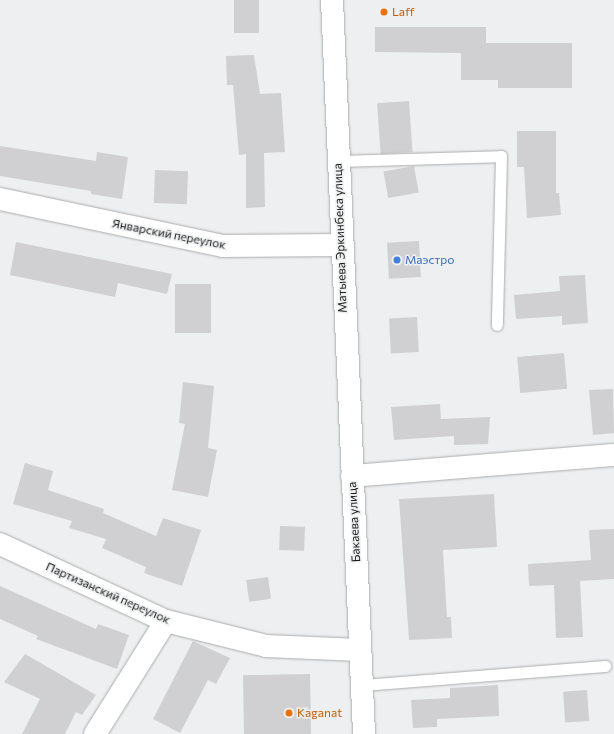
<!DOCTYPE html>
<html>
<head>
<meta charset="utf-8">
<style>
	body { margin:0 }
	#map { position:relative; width:614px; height:734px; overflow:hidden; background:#eeeff0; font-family:Commissioner,sans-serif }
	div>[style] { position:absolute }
	.building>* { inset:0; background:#d0d0d2; transform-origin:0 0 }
	.roads { filter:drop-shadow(0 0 1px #aaabac) drop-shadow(0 0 1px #aaabac) }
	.lane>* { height:11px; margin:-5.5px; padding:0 5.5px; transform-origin:5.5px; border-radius:5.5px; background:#fff }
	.street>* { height:22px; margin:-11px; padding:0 11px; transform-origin:11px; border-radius:11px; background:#fff }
	.secondary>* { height:22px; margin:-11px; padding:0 11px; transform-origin:11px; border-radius:11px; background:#fff }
	.dots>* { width:11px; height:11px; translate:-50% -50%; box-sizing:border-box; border:2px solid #eeeff0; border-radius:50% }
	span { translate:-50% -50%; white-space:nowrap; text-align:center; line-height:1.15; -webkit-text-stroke:3px #eeeff0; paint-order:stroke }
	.food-label { font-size:12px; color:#c56008 }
	.left { translate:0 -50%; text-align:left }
	.street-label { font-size:12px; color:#1c1d1d }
	.shop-label { font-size:12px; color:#366cbe }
</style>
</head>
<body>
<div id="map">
	<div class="building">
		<i style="left:234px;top:0;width:25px;height:33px"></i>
		<i style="clip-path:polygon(375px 27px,486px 27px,486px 43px,572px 43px,572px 88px,498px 88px,498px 80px,461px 80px,461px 53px,375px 52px)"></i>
		<i style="clip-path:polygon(254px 55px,260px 94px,281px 93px,285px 152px,264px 153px,265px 207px,246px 208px,246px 154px,239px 155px,233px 85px,227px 85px,226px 56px)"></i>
		<i style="left:409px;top:101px;width:51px;height:32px;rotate:86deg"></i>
		<i style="clip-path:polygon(517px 131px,556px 131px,556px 193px,559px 193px,561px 215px,527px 218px,524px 167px,517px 167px)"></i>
		<i style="clip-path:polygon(0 146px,96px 161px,97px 152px,128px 157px,122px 199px,91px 194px,91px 191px,0 176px)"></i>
		<i style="left:414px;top:166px;width:27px;height:31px;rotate:80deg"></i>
		<i style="left:155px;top:170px;width:33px;height:33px;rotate:2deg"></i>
		<i style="left:419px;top:241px;width:36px;height:32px;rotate:87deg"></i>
		<i style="clip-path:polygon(16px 242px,172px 274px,167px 294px,118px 283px,115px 297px,10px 275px)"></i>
		<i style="clip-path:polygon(585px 275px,588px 323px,562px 325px,562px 316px,516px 319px,514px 295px,560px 291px,559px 276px)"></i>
		<i style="left:175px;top:284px;width:36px;height:49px"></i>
		<i style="left:417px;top:317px;width:35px;height:28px;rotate:87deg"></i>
		<i style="left:564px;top:353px;width:36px;height:47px;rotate:85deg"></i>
		<i style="clip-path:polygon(183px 382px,214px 386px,208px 448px,217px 450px,208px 497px,172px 490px,185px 424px,179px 423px)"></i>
		<i style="clip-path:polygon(613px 389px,614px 433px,593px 435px,589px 390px)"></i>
		<i style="clip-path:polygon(440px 404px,441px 419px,490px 417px,488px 444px,454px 445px,454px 436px,394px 440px,391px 407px)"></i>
		<i style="clip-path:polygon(25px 463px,53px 471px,48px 490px,104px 509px,103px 513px,156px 536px,163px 518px,201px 530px,182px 586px,144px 573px,146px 567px,102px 548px,106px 539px,69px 528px,72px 521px,13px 504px)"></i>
		<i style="clip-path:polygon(494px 494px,497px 547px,443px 550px,447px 617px,451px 617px,452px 638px,409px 640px,399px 499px)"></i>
		<i style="left:280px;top:526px;width:25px;height:24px;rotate:2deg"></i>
		<i style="clip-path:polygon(614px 529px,614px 579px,580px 581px,583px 637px,556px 638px,554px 585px,529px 586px,528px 564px,591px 560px,589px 530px)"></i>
		<i style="left:268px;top:577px;width:22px;height:22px;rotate:82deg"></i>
		<i style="clip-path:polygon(0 586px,96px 629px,98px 624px,129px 635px,117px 669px,36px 639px,38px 636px,0 619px)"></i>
		<i style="clip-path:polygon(193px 641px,230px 658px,216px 684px,208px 680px,180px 733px,153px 719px)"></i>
		<i style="clip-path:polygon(25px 654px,96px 695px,82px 715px,76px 712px,65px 734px,22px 734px,40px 699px,4px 682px)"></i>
		<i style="left:310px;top:674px;width:60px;height:67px;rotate:89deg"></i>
		<i style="clip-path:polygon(498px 685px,499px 716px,437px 719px,437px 727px,413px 728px,411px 700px,450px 698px,450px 688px)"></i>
		<i style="left:587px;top:690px;width:31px;height:24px;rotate:86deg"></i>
	</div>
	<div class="roads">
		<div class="lane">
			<i style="left:337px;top:161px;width:164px;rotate:-1.7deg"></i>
			<i style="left:501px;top:156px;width:169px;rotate:91.4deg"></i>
			<i style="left:362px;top:685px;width:244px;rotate:-4.5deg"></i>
		</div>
		<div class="street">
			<i style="left:0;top:199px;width:228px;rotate:11.9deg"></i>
			<i style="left:223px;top:246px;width:117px;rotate:-0.5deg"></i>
			<i style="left:352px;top:476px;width:263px;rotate:-4.6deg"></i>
			<i style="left:0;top:544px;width:183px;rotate:24.9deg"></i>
			<i style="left:166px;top:621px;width:103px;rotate:14deg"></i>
			<i style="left:266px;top:646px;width:94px;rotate:2.4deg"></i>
			<i style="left:95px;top:734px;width:133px;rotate:-57.9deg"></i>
		</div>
		<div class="secondary">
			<i style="left:332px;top:0;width:735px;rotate:87.5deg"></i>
		</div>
	</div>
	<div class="dots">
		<i style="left:384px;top:12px;background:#e8710a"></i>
		<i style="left:397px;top:260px;background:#3f7fe0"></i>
		<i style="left:289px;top:713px;background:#e8710a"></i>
	</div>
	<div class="food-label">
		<span class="left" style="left:392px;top:12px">Laff</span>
		<span class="left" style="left:297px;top:713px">Kaganat</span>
	</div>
	<div class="street-label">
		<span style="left:169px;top:234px;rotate:11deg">Январский переулок</span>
		<span style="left:340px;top:238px;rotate:-92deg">Матыева Эркинбека улица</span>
		<span style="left:354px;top:522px;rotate:-93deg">Бакаева улица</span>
		<span style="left:108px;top:593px;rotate:24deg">Партизанский переулок</span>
	</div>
	<div class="shop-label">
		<span class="left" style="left:405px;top:260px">Маэстро</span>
	</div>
</div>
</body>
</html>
